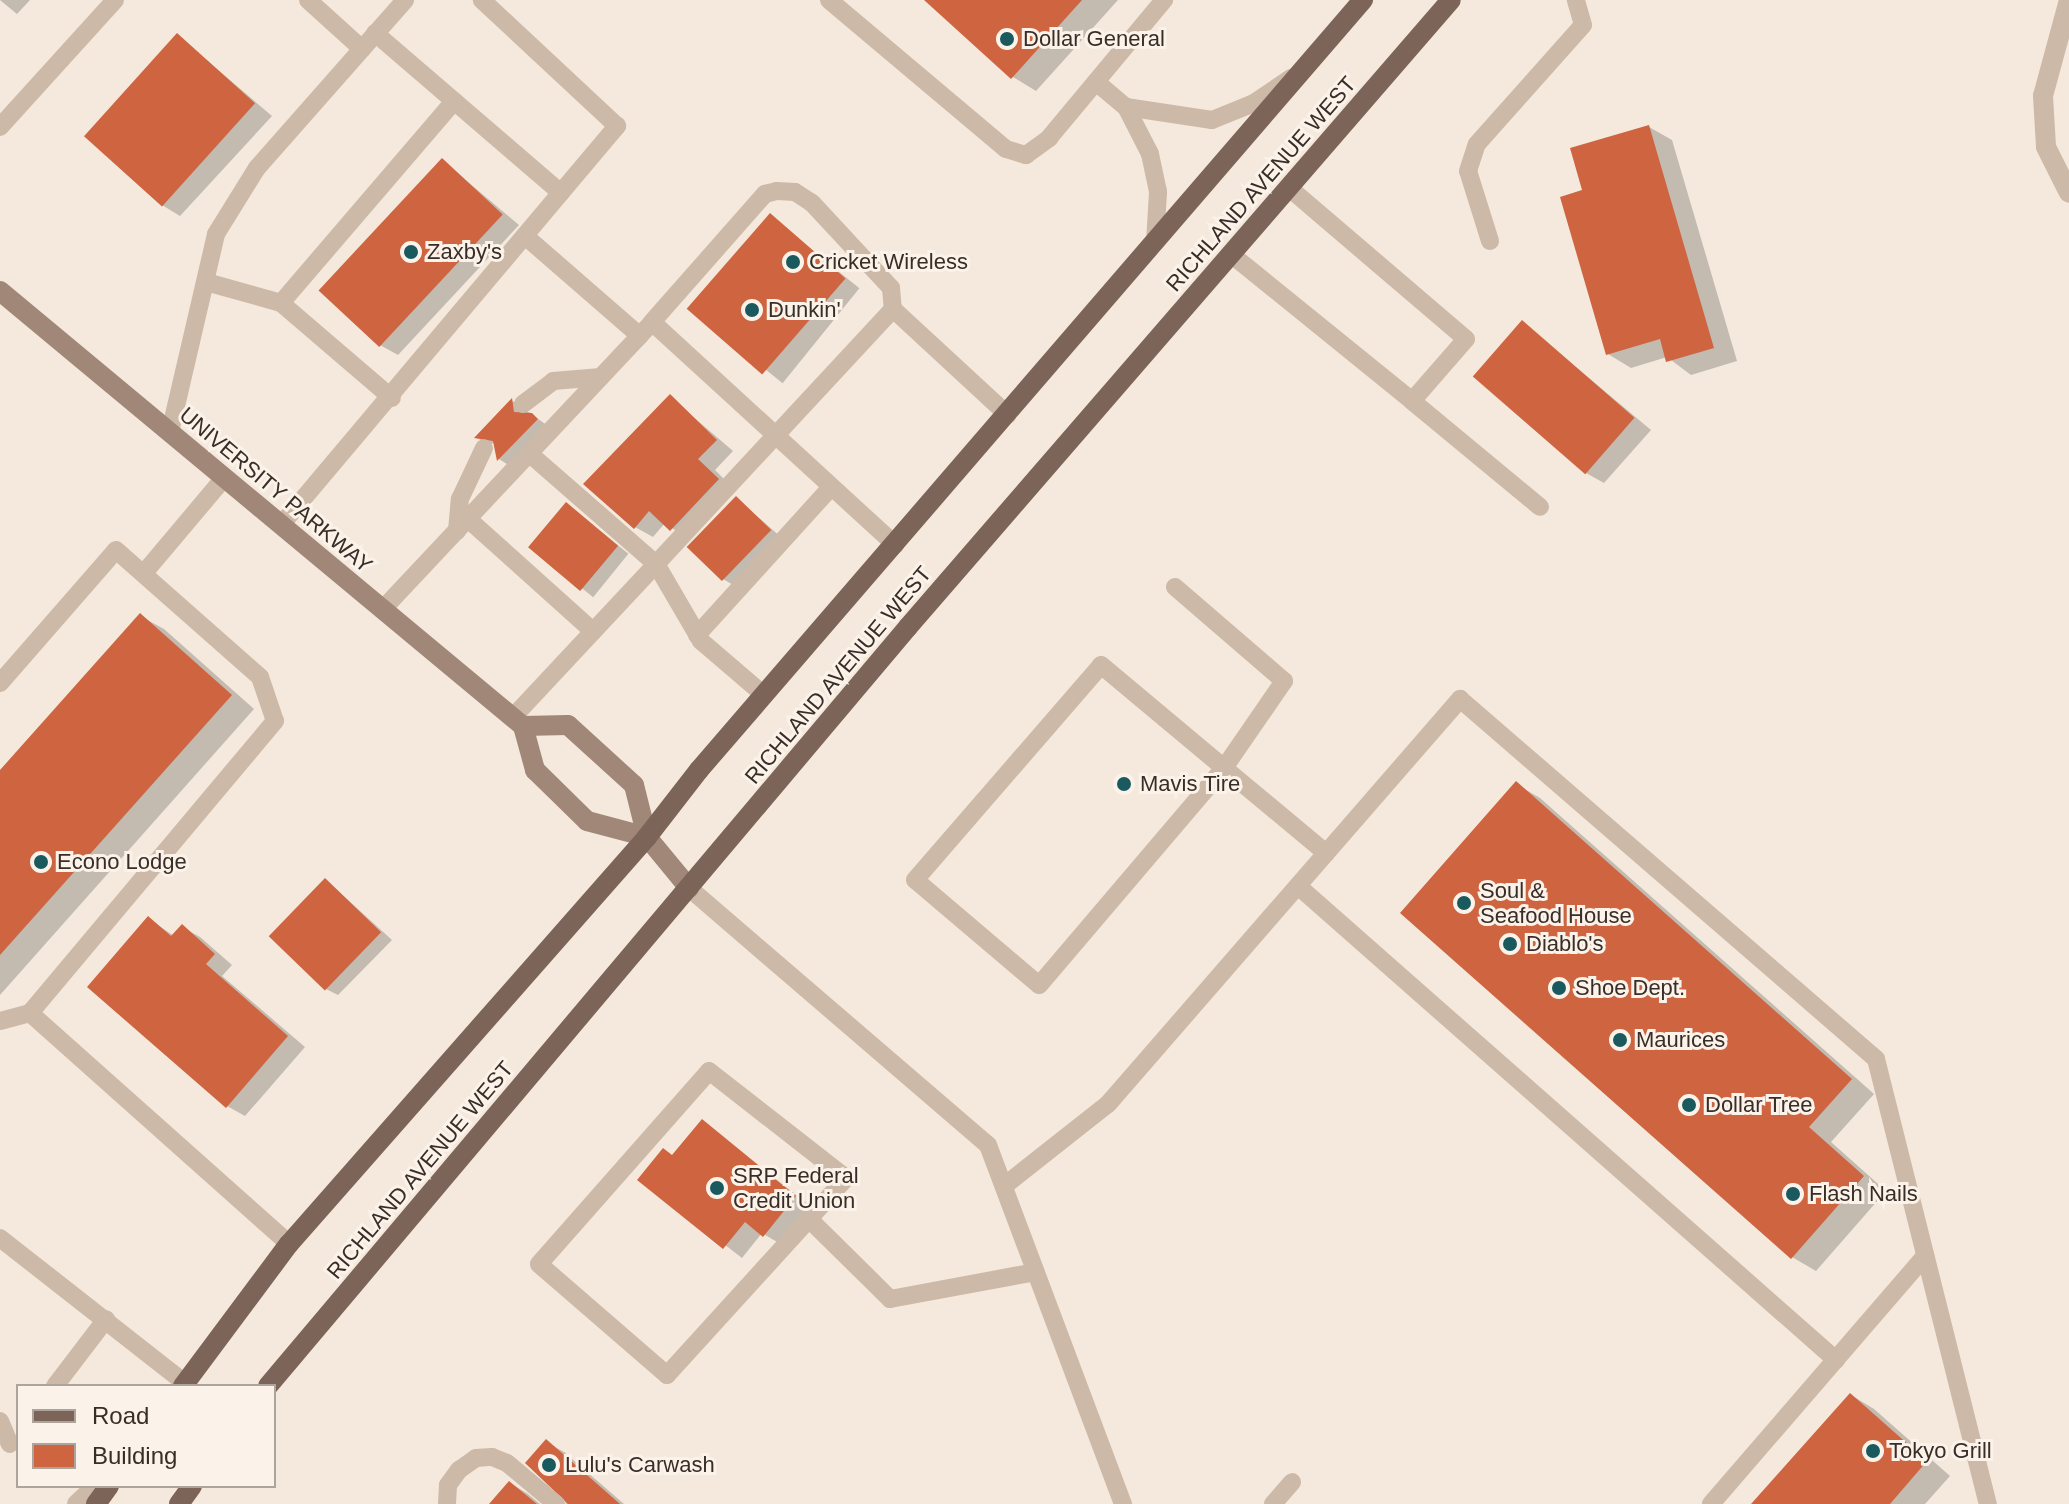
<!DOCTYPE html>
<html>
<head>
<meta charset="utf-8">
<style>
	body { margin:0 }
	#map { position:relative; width:2069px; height:1504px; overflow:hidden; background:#f4e9dc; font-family:Helvetica,sans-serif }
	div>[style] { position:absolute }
	.shadow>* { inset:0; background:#0003; transform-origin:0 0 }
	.building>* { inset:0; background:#ce6440; transform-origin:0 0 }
	.lane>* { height:18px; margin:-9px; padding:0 9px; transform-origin:9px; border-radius:9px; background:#cdb9a7 }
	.street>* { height:20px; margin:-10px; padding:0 10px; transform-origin:10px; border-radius:10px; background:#cdb9a7 }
	.secondary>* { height:20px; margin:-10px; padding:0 10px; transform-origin:10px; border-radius:10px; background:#a18778 }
	.primary>* { height:20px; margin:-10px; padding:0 10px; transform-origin:10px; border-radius:10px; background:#7c6458 }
	.dots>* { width:22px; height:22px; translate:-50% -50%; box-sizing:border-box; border:4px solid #fbf3e9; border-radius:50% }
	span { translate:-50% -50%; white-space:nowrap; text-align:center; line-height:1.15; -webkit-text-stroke:6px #fbf3e9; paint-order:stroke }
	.poi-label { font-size:22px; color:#392d28 }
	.left { translate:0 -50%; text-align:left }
	.street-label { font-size:22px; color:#392d28 }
	.legend { position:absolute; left:16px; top:1384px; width:260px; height:104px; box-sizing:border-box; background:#fbf3e9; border:2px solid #ada49c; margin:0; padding:10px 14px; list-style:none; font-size:24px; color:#392d28 }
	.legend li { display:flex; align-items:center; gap:16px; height:40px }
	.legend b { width:40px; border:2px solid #ada49c }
</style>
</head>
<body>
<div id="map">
	<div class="shadow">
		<i style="clip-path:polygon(0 0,30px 0,17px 14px)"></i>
		<i style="clip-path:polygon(927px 0,1118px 0,1036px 91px,1013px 77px)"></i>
		<i style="clip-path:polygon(177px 35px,272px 116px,180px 216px,162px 205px)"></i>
		<i style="clip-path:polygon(1649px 127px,1672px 140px,1737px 361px,1691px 375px,1667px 357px,1631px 368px,1608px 354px)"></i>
		<i style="clip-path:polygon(442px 160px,519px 225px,398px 355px,380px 345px)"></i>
		<i style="left:770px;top:216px;width:115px;height:122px;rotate:39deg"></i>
		<i style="clip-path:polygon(1523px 323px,1651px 430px,1604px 483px,1586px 473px)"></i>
		<i style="clip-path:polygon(670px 397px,733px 451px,715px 470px,735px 490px,689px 540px,665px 523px,653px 537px,635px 527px)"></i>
		<i style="clip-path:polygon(513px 401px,548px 426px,510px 466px,499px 459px,496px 442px,489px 445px,479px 439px)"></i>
		<i style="clip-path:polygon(736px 498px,782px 538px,735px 586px,723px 579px)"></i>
		<i style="left:567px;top:504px;width:79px;height:56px;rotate:39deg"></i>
		<i style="clip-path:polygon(140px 616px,164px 629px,254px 709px,0 995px,0 773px)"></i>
		<i style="clip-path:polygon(1516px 784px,1540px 798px,1874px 1094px,1831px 1142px,1886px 1191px,1816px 1271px,1792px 1257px)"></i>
		<i style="clip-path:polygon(326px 880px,392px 940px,338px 995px,326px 989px)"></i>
		<i style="clip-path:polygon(149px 919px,174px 936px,182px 927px,200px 937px,232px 965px,222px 976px,305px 1047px,245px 1116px,227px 1106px)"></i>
		<i style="clip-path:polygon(702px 1122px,813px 1208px,782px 1245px,762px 1233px,742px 1258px,640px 1179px,674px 1156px)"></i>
		<i style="clip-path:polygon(1851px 1395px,1874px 1409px,1950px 1476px,1925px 1504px,1754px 1504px)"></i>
		<i style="clip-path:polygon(546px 1442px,564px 1452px,624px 1504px,566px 1504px)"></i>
		<i style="clip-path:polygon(510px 1483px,528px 1494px,540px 1504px,518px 1504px)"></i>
	</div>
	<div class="building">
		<i style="clip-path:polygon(924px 0,1082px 0,1011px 79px)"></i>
		<i style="left:177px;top:33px;width:105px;height:139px;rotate:42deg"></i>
		<i style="clip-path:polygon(1649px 125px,1714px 348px,1666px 362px,1660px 339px,1606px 355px,1560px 197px,1582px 190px,1570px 148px)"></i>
		<i style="left:442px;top:158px;width:83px;height:181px;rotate:43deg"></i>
		<i style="left:770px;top:213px;width:100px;height:127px;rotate:41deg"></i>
		<i style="left:1522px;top:320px;width:149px;height:75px;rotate:41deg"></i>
		<i style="clip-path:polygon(670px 394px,717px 440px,698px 459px,719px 479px,670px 531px,649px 511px,634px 529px,583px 484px)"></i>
		<i style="clip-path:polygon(512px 398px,514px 412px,532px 413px,538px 419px,497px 461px,493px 441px,474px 438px)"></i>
		<i style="left:736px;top:496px;width:49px;height:71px;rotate:44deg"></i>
		<i style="left:566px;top:502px;width:68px;height:59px;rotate:40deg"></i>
		<i style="clip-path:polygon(140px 613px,232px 695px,0 955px,0 770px)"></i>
		<i style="clip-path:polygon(1516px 781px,1852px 1079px,1809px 1127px,1864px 1176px,1791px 1259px,1400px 913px)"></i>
		<i style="left:325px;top:878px;width:78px;height:81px;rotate:44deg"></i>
		<i style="clip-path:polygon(148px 916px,171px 936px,182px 924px,215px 954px,206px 964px,288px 1036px,226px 1108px,87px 987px)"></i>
		<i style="clip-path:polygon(702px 1119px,796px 1196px,763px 1237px,745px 1222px,723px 1249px,637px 1180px,663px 1148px,672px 1155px)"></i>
		<i style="clip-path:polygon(1850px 1393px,1927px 1461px,1890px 1504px,1751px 1504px)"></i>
		<i style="clip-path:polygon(546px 1439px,620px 1504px,568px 1504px,525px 1463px)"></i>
		<i style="clip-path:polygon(509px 1481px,537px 1504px,489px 1504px)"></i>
	</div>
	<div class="lane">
		<i style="left:308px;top:0;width:73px;rotate:42.2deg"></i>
		<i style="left:829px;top:0;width:231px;rotate:40.1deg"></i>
		<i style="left:1006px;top:149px;width:21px;rotate:17deg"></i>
		<i style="left:1026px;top:155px;width:29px;rotate:-36deg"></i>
		<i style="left:1049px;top:138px;width:180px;rotate:-50.2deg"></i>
		<i style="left:375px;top:33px;width:245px;rotate:40.7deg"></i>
		<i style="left:1096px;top:82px;width:39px;rotate:40deg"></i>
		<i style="left:1126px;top:107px;width:53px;rotate:62.9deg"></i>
		<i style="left:1150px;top:154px;width:39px;rotate:78deg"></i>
		<i style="left:1158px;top:192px;width:50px;rotate:93.4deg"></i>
		<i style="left:1126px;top:107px;width:87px;rotate:8.6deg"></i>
		<i style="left:1212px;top:120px;width:45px;rotate:-22deg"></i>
		<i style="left:1254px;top:103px;width:45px;rotate:-34deg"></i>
		<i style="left:0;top:127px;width:171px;rotate:-47.8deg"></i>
		<i style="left:525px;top:236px;width:152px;rotate:41deg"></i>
		<i style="left:1490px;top:241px;width:73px;rotate:-107.4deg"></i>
		<i style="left:1468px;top:171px;width:28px;rotate:-72deg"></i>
		<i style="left:1477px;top:144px;width:159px;rotate:-48.3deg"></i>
		<i style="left:1583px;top:25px;width:26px;rotate:-106deg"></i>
		<i style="left:1232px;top:255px;width:232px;rotate:39deg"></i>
		<i style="left:1412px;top:401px;width:82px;rotate:-48.9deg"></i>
		<i style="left:1466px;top:339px;width:233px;rotate:-139.5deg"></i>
		<i style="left:206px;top:282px;width:78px;rotate:15.6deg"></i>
		<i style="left:281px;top:303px;width:146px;rotate:40.6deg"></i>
		<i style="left:281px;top:303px;width:266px;rotate:-49.4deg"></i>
		<i style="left:652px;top:322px;width:171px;rotate:-48.6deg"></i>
		<i style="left:765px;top:194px;width:12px;rotate:-14deg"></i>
		<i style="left:777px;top:191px;width:18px;rotate:3deg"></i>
		<i style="left:795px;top:192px;width:20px;rotate:33deg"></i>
		<i style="left:812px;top:203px;width:116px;rotate:47.1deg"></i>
		<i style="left:891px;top:288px;width:21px;rotate:85deg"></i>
		<i style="left:1412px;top:401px;width:166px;rotate:39.6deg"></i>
		<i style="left:523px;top:404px;width:38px;rotate:-37deg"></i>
		<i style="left:553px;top:381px;width:48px;rotate:-4.8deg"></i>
		<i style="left:170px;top:432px;width:203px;rotate:-76.9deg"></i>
		<i style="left:216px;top:234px;width:78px;rotate:-58.2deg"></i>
		<i style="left:257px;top:168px;width:224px;rotate:-48.6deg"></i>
		<i style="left:468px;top:519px;width:168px;rotate:41.9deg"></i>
		<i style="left:281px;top:525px;width:522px;rotate:-49.9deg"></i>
		<i style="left:617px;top:126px;width:185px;rotate:-137deg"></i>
		<i style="left:457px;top:531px;width:32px;rotate:-85deg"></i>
		<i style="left:460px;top:499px;width:56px;rotate:-64.8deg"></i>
		<i style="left:144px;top:573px;width:124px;rotate:-49.9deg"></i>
		<i style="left:1175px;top:587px;width:144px;rotate:40.8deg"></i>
		<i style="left:1284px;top:681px;width:106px;rotate:124.6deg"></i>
		<i style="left:1224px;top:768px;width:285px;rotate:130.4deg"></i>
		<i style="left:1039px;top:985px;width:162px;rotate:-139.7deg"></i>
		<i style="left:915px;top:880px;width:284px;rotate:-49.1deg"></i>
		<i style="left:1101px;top:665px;width:160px;rotate:39.9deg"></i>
		<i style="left:1224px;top:768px;width:133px;rotate:39.8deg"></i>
		<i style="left:382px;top:610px;width:395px;rotate:-46.8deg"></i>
		<i style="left:652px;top:322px;width:330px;rotate:42.5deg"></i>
		<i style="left:697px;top:635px;width:200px;rotate:-47.8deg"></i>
		<i style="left:0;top:683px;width:176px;rotate:-48.9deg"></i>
		<i style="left:116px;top:550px;width:192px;rotate:41.4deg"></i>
		<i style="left:260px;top:677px;width:46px;rotate:71.2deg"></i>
		<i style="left:275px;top:721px;width:381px;rotate:130deg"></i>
		<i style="left:30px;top:1013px;width:31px;rotate:165deg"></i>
		<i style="left:764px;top:695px;width:83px;rotate:-139.4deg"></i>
		<i style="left:701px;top:641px;width:89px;rotate:-120.3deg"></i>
		<i style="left:656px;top:564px;width:348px;rotate:-47.1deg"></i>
		<i style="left:893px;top:309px;width:156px;rotate:42.7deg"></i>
		<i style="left:513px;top:717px;width:209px;rotate:-46.9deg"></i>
		<i style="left:656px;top:564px;width:167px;rotate:-138.9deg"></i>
		<i style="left:1298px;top:886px;width:717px;rotate:41.38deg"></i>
		<i style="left:689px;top:888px;width:394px;rotate:40.7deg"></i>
		<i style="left:988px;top:1145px;width:384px;rotate:69.4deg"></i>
		<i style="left:30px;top:1013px;width:347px;rotate:41.7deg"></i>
		<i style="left:1004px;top:1186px;width:132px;rotate:-38.3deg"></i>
		<i style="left:1108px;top:1104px;width:537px;rotate:-49deg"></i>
		<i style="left:1460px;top:699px;width:550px;rotate:40.87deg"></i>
		<i style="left:1876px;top:1059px;width:459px;rotate:75.9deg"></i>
		<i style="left:809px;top:1219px;width:211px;rotate:132.3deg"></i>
		<i style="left:667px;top:1375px;width:169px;rotate:-139.1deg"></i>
		<i style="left:539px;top:1264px;width:257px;rotate:-48.6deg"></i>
		<i style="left:709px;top:1071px;width:174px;rotate:38deg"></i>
		<i style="left:846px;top:1178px;width:55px;rotate:132.1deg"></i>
		<i style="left:809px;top:1219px;width:114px;rotate:44.6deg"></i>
		<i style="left:890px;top:1299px;width:148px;rotate:-10.5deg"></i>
		<i style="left:0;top:1238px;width:235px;rotate:38.1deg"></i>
		<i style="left:55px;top:1386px;width:84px;rotate:-52.7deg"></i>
		<i style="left:0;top:1421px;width:25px;rotate:67deg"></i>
		<i style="left:447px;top:1504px;width:19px;rotate:-87deg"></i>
		<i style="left:448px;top:1485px;width:19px;rotate:-54deg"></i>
		<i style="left:459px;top:1470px;width:21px;rotate:-35deg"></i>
		<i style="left:476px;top:1458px;width:16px;rotate:-4deg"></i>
		<i style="left:492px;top:1457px;width:16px;rotate:22deg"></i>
		<i style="left:507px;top:1463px;width:64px;rotate:39.9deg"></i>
		<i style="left:1273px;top:1504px;width:29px;rotate:-49deg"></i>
		<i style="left:1711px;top:1504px;width:328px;rotate:-49.2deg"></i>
	</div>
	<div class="street">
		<i style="left:2069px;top:0;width:99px;rotate:105.2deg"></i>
		<i style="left:2043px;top:96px;width:51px;rotate:86.6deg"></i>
		<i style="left:2046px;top:147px;width:51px;rotate:63.4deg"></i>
		<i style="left:77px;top:1504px;width:26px;rotate:-43deg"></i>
	</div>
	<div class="secondary">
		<i style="left:0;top:291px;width:680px;rotate:39.75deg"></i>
		<i style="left:523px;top:726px;width:46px;rotate:74.7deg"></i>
		<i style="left:535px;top:770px;width:73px;rotate:44.4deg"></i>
		<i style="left:587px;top:821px;width:62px;rotate:14.9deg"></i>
		<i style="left:523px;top:726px;width:45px;rotate:-1.3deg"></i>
		<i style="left:568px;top:725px;width:89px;rotate:42.3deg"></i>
		<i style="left:634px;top:785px;width:54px;rotate:76deg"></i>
		<i style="left:647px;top:837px;width:66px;rotate:50.5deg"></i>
	</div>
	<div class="primary">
		<i style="left:183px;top:1386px;width:177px;rotate:-53.3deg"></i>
		<i style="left:289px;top:1244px;width:542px;rotate:-48.66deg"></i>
		<i style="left:647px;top:837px;width:85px;rotate:-52.2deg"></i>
		<i style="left:699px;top:770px;width:1017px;rotate:-49.23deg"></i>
		<i style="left:268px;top:1386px;width:993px;rotate:-49.86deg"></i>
		<i style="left:908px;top:627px;width:829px;rotate:-49.11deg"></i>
		<i style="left:96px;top:1504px;width:22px;rotate:-54deg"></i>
		<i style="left:179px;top:1504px;width:22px;rotate:-54deg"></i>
	</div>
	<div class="dots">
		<i style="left:1007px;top:39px;background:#1a595e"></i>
		<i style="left:411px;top:252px;background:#1a595e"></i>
		<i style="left:793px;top:262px;background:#1a595e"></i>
		<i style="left:752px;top:310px;background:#1a595e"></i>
		<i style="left:1124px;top:784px;background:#1a595e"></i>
		<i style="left:41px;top:862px;background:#1a595e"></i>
		<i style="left:1464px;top:903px;background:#1a595e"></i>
		<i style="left:1510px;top:944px;background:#1a595e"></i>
		<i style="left:1559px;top:988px;background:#1a595e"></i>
		<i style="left:1620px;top:1040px;background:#1a595e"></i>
		<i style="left:1689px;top:1105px;background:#1a595e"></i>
		<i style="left:717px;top:1188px;background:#1a595e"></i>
		<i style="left:1793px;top:1194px;background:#1a595e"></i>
		<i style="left:1873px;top:1451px;background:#1a595e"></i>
		<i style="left:549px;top:1465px;background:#1a595e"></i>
	</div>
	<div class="poi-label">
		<span class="left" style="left:1023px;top:39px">Dollar General</span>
		<span class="left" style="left:427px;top:252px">Zaxby's</span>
		<span class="left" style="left:809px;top:262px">Cricket Wireless</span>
		<span class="left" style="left:768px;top:310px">Dunkin'</span>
		<span class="left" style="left:1140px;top:784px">Mavis Tire</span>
		<span class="left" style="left:57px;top:862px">Econo Lodge</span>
		<span class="left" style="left:1480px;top:903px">Soul &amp;<br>Seafood House</span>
		<span class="left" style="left:1526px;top:944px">Diablo's</span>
		<span class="left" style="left:1575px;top:988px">Shoe Dept.</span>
		<span class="left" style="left:1636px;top:1040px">Maurices</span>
		<span class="left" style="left:1705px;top:1105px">Dollar Tree</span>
		<span class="left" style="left:733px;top:1188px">SRP Federal<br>Credit Union</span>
		<span class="left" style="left:1809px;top:1194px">Flash Nails</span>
		<span class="left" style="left:1889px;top:1451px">Tokyo Grill</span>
		<span class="left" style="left:565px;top:1465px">Lulu's Carwash</span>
	</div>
	<div class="street-label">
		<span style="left:1261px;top:184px;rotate:-49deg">RICHLAND AVENUE WEST</span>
		<span style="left:276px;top:490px;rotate:40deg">UNIVERSITY PARKWAY</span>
		<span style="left:838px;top:675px;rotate:-50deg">RICHLAND AVENUE WEST</span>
		<span style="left:420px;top:1170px;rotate:-50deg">RICHLAND AVENUE WEST</span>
	</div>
	<ul class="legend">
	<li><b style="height:10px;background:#7c6458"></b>Road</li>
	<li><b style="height:22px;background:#ce6440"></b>Building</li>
	</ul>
</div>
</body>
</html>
